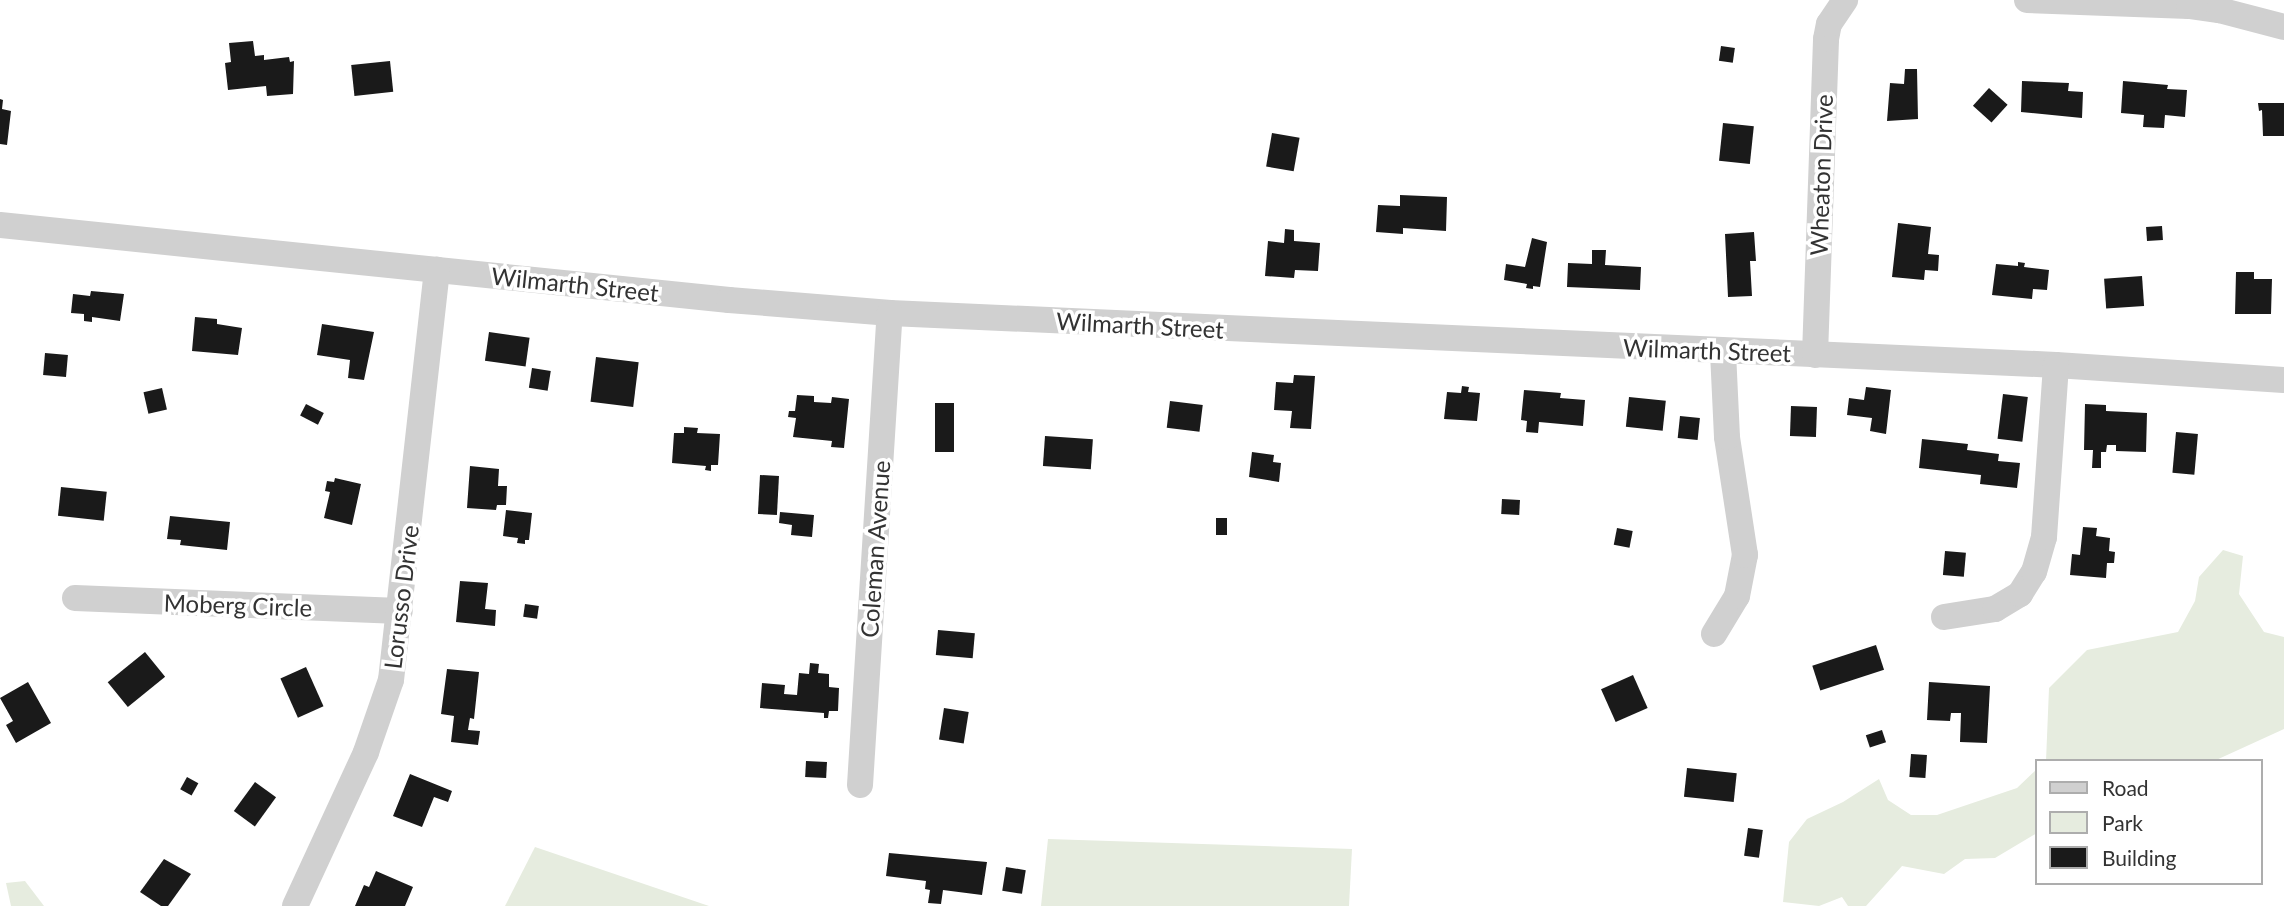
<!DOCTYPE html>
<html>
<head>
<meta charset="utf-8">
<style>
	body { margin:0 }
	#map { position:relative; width:2284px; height:906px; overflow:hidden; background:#fff; font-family:Lato,sans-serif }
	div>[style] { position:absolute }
	.green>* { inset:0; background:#e6ecdf }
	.building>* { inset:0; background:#1a1a1a; transform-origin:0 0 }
	.minor>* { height:26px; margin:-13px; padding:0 13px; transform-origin:13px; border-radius:13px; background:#d0d0d0 }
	span { translate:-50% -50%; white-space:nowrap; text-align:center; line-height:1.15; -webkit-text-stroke:7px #fff; paint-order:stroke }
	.street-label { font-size:24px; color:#333 }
	.legend { position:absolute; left:2035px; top:759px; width:228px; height:126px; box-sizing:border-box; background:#fff; border:2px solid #adadad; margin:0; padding:9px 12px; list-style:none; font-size:21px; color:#333 }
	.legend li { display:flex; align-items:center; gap:14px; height:35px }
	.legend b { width:35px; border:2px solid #adadad }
</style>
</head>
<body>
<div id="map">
	<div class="green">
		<i style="clip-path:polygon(2223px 550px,2243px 556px,2239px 594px,2264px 632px,2284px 637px,2284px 729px,2214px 761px,2046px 761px,2049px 688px,2087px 650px,2178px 632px,2195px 601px,2199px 577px)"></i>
		<i style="clip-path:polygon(2037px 769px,2037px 833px,1995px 858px,1965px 859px,1944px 874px,1902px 866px,1866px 906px,1848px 906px,1842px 897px,1819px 906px,1783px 902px,1789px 842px,1807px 819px,1843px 802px,1879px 779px,1888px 800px,1911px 815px,1937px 815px,2017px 788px)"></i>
		<i style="clip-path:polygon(1048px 839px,1352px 849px,1349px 906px,1041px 906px)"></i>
		<i style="clip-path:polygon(535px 847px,709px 906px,505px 906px)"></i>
		<i style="clip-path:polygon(25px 881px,44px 906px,11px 906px,6px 883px)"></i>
	</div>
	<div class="building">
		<i style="clip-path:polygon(253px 41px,255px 56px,264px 55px,264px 60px,289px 57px,290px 62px,294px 61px,293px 94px,267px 96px,266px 86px,228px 90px,225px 63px,231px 62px,229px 43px)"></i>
		<i style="left:1721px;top:46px;width:14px;height:15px;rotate:8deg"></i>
		<i style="left:390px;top:61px;width:31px;height:39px;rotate:84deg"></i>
		<i style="clip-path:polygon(1905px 69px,1917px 69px,1918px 119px,1887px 121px,1890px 83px,1904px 84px)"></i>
		<i style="clip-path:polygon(2022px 81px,2069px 83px,2068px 91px,2083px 92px,2082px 118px,2021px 112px)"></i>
		<i style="clip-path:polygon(2123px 81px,2168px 85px,2167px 89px,2187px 90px,2185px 117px,2165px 115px,2164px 128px,2143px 127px,2144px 115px,2121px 113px)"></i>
		<i style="left:1989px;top:88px;width:25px;height:24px;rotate:42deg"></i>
		<i style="clip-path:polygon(0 99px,3px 100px,2px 109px,11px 111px,7px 145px,0 144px)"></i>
		<i style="clip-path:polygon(2258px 103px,2284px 103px,2284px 136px,2263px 136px,2262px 110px,2259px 111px)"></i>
		<i style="left:1723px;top:123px;width:31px;height:38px;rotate:6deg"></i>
		<i style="left:1272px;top:133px;width:28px;height:34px;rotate:10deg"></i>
		<i style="clip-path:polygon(1400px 195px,1447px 197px,1446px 231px,1403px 228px,1403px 234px,1376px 232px,1378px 205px,1400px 206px)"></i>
		<i style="clip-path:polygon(1898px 223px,1931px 227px,1928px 254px,1939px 255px,1938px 271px,1925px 270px,1924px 280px,1892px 277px)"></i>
		<i style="left:2162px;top:226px;width:14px;height:16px;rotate:86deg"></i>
		<i style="clip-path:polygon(1285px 229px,1294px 230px,1294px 241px,1320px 243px,1318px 271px,1295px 270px,1294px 278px,1265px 276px,1268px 241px,1284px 243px)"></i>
		<i style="clip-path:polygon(1754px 232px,1756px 261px,1750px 261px,1752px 296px,1728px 297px,1725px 234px)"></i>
		<i style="clip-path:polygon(1532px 238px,1547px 242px,1540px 287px,1533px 286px,1533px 289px,1526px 288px,1527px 284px,1504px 280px,1506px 264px,1525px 267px)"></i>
		<i style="clip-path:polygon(1592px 250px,1606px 250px,1605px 265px,1641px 267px,1640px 290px,1567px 287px,1568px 263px,1592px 264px)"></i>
		<i style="clip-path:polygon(2018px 262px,2025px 263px,2024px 267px,2049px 270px,2047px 290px,2033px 289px,2032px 299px,1992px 295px,1996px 264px,2018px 266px)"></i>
		<i style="clip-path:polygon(2236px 272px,2254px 272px,2254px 279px,2272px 279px,2271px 314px,2235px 314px)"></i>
		<i style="left:2142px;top:276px;width:30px;height:38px;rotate:86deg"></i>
		<i style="clip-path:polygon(91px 291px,124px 294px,120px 321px,92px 317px,92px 322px,84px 321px,84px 314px,71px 313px,73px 294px,90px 296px)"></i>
		<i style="clip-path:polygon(195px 317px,217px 319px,217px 324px,242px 328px,238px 355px,192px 351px)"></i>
		<i style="clip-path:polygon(322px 324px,374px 332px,364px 380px,348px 378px,350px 360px,317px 355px)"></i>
		<i style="left:489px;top:332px;width:41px;height:29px;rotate:8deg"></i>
		<i style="left:45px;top:353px;width:23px;height:22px;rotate:5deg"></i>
		<i style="left:596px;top:357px;width:43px;height:45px;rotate:7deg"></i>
		<i style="left:532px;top:368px;width:19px;height:20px;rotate:9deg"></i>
		<i style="clip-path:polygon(1294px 375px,1315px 376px,1311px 429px,1290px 428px,1292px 411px,1274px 410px,1276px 382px,1293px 383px)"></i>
		<i style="clip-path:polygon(1462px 386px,1469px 387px,1468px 392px,1480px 393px,1477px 421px,1444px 419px,1447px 392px,1461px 393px)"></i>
		<i style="clip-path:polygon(1866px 387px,1891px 390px,1886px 434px,1870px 431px,1872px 418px,1847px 415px,1849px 398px,1864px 400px)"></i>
		<i style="left:162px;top:388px;width:22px;height:19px;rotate:77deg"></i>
		<i style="clip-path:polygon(1524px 390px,1561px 393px,1560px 398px,1585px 400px,1583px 426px,1539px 422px,1538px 433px,1526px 432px,1527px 421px,1521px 420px)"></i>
		<i style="left:2003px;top:394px;width:25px;height:45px;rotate:7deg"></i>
		<i style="clip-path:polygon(797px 395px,814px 396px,814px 402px,831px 403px,832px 397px,849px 399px,844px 448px,831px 447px,832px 441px,793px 437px,796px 418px,788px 417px,789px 411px,795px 411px)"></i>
		<i style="left:1629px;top:397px;width:37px;height:30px;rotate:6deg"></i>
		<i style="left:1170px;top:401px;width:33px;height:27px;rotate:7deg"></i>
		<i style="left:935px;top:403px;width:19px;height:49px"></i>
		<i style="left:306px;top:404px;width:20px;height:13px;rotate:27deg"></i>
		<i style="clip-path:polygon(2085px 404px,2106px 405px,2106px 411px,2147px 413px,2146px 452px,2116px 451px,2116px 445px,2107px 445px,2106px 452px,2101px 452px,2101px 468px,2092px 468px,2093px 450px,2084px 450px)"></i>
		<i style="left:1791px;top:406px;width:26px;height:30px;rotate:2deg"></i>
		<i style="left:1680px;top:416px;width:20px;height:22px;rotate:6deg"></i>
		<i style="clip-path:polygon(684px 427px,698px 428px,697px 433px,720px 434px,718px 465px,711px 465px,711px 471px,705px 470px,706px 466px,672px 463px,674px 433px,684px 433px)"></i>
		<i style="left:2176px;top:432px;width:22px;height:41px;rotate:5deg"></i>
		<i style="left:1045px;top:436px;width:48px;height:30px;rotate:4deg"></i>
		<i style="clip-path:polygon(1922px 439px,1968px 444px,1967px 450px,1999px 454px,1998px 461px,2020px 463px,2017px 488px,1980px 484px,1981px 475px,1919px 468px)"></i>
		<i style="clip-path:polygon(1252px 452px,1274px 455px,1273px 462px,1281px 463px,1279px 482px,1249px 477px)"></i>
		<i style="clip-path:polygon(470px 466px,499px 469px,498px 486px,507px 486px,506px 505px,497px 505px,496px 510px,467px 508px)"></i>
		<i style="left:760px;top:475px;width:19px;height:39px;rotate:3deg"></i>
		<i style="clip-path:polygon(335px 478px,361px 484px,352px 525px,324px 518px,330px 492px,325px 491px,327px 481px,334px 482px)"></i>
		<i style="left:61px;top:487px;width:46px;height:29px;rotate:6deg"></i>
		<i style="left:1502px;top:499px;width:18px;height:15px;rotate:3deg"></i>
		<i style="clip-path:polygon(506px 510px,532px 513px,529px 540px,525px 540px,525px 544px,517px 543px,518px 538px,503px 536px)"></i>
		<i style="clip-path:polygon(780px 512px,814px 515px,812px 537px,791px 535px,792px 525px,779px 523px)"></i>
		<i style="clip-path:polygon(170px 516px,230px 522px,227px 550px,180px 545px,181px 540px,167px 539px)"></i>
		<i style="left:1216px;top:518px;width:11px;height:17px"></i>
		<i style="clip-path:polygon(2083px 527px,2097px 528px,2096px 536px,2110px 538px,2109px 551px,2115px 552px,2114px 563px,2107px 563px,2106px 578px,2070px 575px,2072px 554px,2080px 555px)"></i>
		<i style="left:1617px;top:528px;width:16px;height:17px;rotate:11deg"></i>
		<i style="left:1945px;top:551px;width:21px;height:24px;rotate:5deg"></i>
		<i style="clip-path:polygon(460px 581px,488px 583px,485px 609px,496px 610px,495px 626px,456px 622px)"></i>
		<i style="left:525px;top:604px;width:14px;height:13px;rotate:8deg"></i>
		<i style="left:938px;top:630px;width:37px;height:25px;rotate:5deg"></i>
		<i style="left:1876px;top:645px;width:26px;height:67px;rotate:72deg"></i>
		<i style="left:145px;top:652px;width:32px;height:48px;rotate:51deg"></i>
		<i style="clip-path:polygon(810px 663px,819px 664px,818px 673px,829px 674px,829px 687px,839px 688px,838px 711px,829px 711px,828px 718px,824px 718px,824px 713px,760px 708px,762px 683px,785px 685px,784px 694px,797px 695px,799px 673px,809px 674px)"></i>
		<i style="left:306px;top:667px;width:43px;height:28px;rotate:66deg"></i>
		<i style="clip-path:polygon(447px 669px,479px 672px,474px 719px,470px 718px,468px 730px,480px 731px,478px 745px,451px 742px,454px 716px,441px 714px)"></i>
		<i style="left:1633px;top:675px;width:36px;height:35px;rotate:66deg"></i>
		<i style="clip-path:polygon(28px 682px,51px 723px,16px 743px,6px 725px,13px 721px,0 698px)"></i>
		<i style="clip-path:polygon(1929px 682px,1990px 686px,1987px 743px,1960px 742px,1961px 713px,1951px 713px,1950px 721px,1927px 720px)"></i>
		<i style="left:944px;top:708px;width:25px;height:32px;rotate:9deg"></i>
		<i style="left:1882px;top:730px;width:13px;height:17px;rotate:72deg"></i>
		<i style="left:1911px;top:754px;width:16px;height:23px;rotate:4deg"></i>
		<i style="left:806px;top:761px;width:21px;height:16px;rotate:3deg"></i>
		<i style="left:1687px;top:768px;width:50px;height:29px;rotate:6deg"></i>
		<i style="clip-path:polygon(410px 774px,452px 791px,448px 802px,434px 797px,422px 827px,393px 816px)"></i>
		<i style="left:187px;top:777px;width:13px;height:14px;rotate:29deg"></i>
		<i style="left:255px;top:782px;width:26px;height:36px;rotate:36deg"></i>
		<i style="left:1748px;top:828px;width:15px;height:28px;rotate:8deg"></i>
		<i style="clip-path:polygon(889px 853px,987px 862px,982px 895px,943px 890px,941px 904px,928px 903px,930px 890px,925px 889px,926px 881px,886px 876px)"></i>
		<i style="clip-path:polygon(164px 859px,191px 874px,168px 906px,161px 906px,140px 892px)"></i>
		<i style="left:1006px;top:867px;width:20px;height:24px;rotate:9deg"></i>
		<i style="clip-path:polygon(376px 871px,413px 887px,405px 906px,355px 906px,364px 885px,369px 887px)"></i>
	</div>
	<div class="minor">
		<i style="left:2027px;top:0;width:162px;rotate:2.1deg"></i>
		<i style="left:2189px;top:6px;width:30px;rotate:8deg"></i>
		<i style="left:2219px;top:10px;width:67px;rotate:14.7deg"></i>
		<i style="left:0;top:225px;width:733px;rotate:5.87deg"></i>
		<i style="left:729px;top:300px;width:162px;rotate:4.6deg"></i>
		<i style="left:890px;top:313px;width:1167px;rotate:2.55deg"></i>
		<i style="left:2056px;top:365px;width:228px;rotate:3.8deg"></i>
		<i style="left:1815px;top:355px;width:316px;rotate:-88deg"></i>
		<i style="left:1826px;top:39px;width:15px;rotate:-79deg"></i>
		<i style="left:1829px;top:24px;width:29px;rotate:-56deg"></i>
		<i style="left:75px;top:598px;width:325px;rotate:2.3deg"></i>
		<i style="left:1944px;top:617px;width:52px;rotate:-8.9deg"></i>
		<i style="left:1995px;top:609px;width:29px;rotate:-31deg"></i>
		<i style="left:2020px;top:594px;width:26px;rotate:-58deg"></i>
		<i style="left:2034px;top:572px;width:36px;rotate:-74deg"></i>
		<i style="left:2044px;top:537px;width:172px;rotate:-86deg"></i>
		<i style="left:1714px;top:634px;width:44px;rotate:-58.8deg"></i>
		<i style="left:1737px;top:596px;width:42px;rotate:-79deg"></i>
		<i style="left:1745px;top:555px;width:119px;rotate:-98.7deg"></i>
		<i style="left:1727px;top:437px;width:86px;rotate:-92.7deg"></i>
		<i style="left:860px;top:785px;width:473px;rotate:-86.4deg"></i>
		<i style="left:295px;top:906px;width:170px;rotate:-65.2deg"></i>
		<i style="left:366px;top:752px;width:76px;rotate:-70.9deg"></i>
		<i style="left:391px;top:680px;width:413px;rotate:-83.6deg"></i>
	</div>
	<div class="street-label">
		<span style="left:1821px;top:175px;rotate:-88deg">Wheaton Drive</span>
		<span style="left:575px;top:284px;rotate:6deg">Wilmarth Street</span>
		<span style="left:1140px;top:325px;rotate:3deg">Wilmarth Street</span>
		<span style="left:1707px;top:350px;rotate:2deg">Wilmarth Street</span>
		<span style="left:875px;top:549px;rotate:-86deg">Coleman Avenue</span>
		<span style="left:401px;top:597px;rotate:-83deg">Lorusso Drive</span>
		<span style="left:238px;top:605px;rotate:2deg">Moberg Circle</span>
	</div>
	<ul class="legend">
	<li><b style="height:9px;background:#d0d0d0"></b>Road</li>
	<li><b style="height:19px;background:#e6ecdf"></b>Park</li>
	<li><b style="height:19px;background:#1a1a1a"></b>Building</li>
	</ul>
</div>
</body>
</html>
